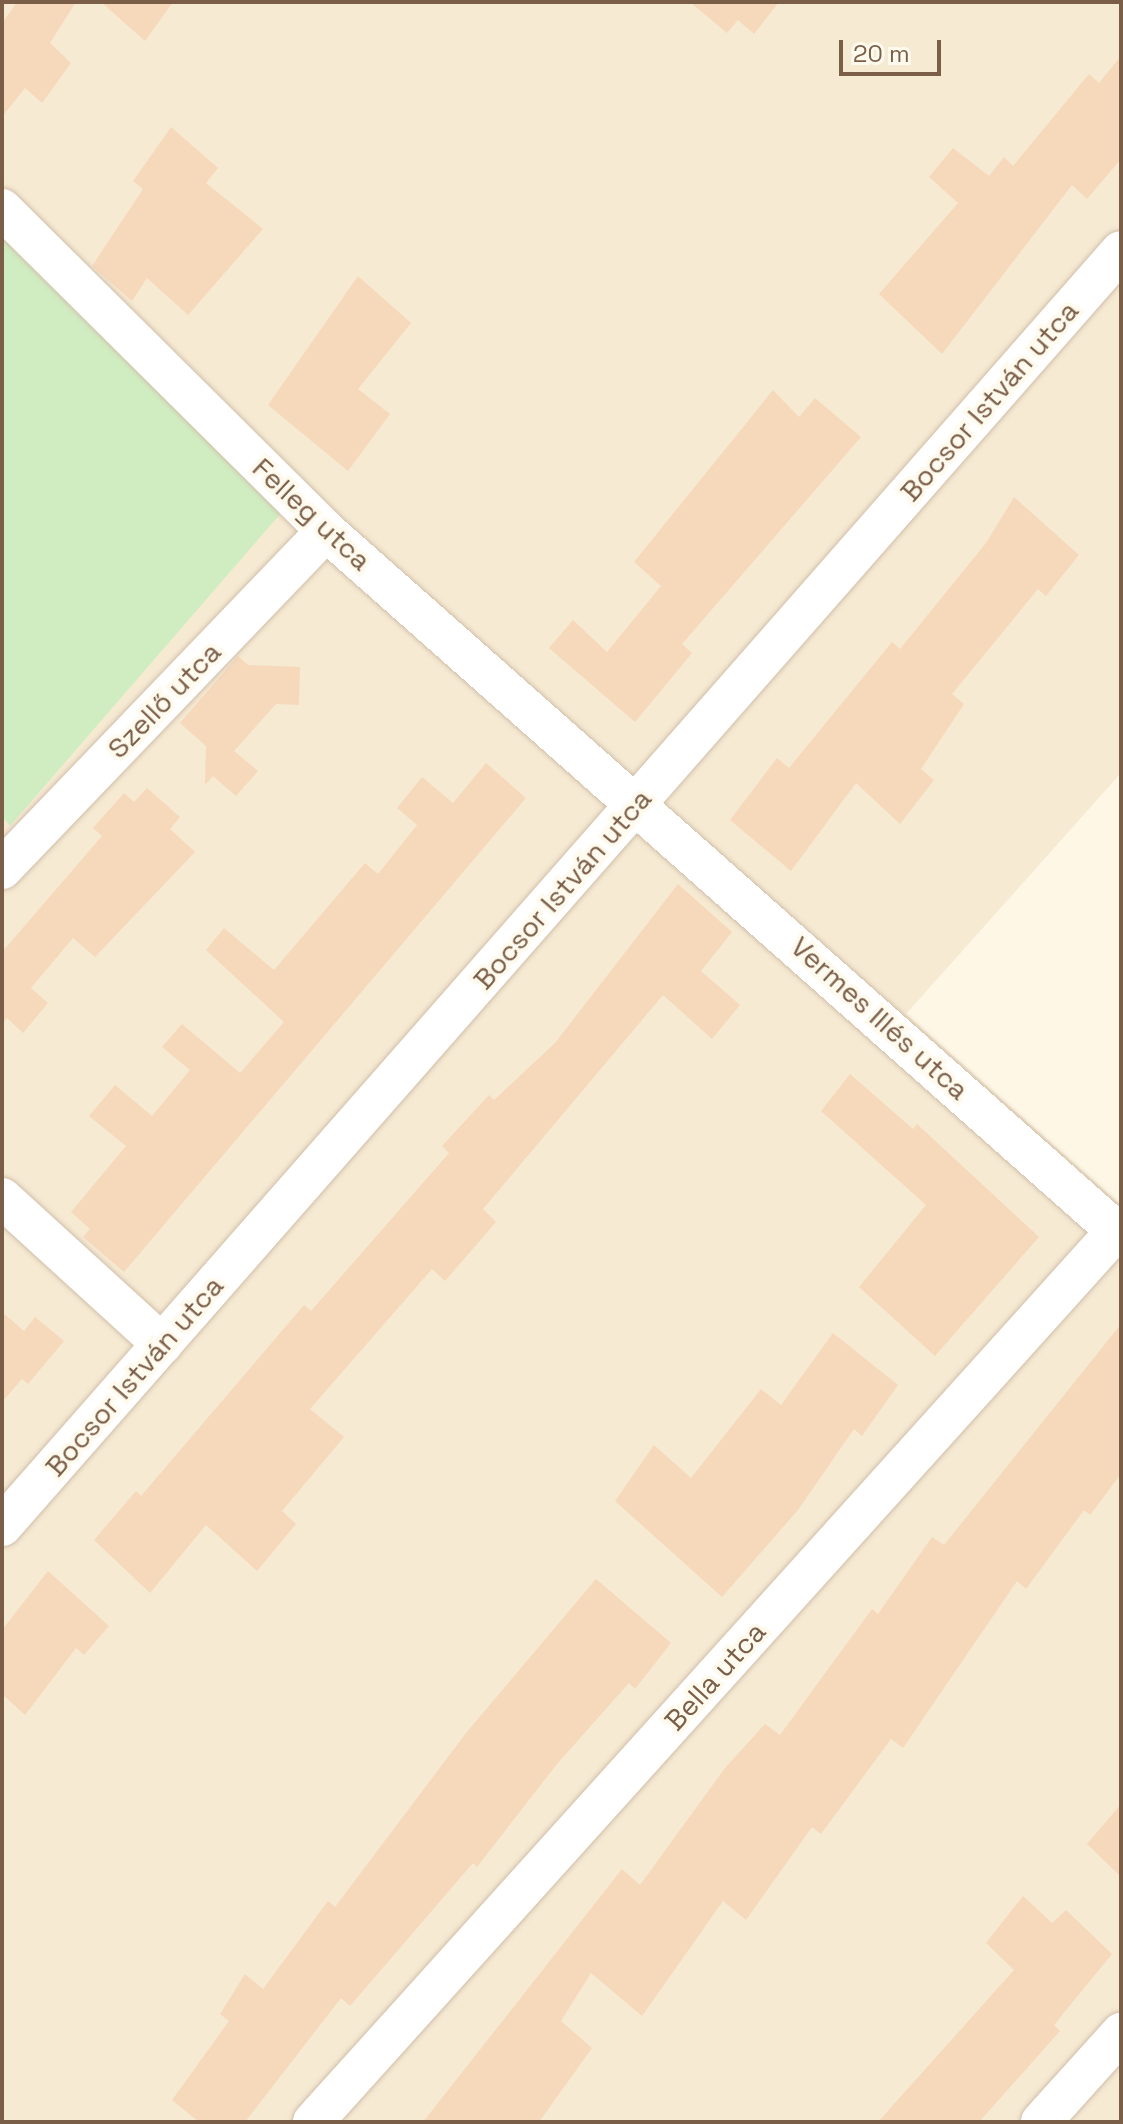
<!DOCTYPE html>
<html>
<head>
<meta charset="utf-8">
<style>
	body { margin:0 }
	#map { position:relative; width:1123px; height:2124px; overflow:hidden; background:#fef7e6; font-family:"Space Grotesk",sans-serif }
	div>[style] { position:absolute }
	.residential>* { inset:0; background:#f6ead3 }
	.green>* { inset:0; background:#d0edc2 }
	.building>* { inset:0; background:#f6d8bb }
	.roads { filter:drop-shadow(0 0 2px #d1bfaa) drop-shadow(0 0 2px #d1bfaa) }
	.minor>* { height:40px; margin:-20px; padding:0 20px; transform-origin:20px; border-radius:20px; background:#fff }
	span { translate:-50% -50%; white-space:nowrap; text-align:center; line-height:1.15; -webkit-text-stroke:8px #fffaee; paint-order:stroke }
	.street-label { font-size:28px; color:#7a5e48 }
	.frame { position:absolute; inset:0; border:4px solid #7a5e48; pointer-events:none }
	.scale { position:absolute; left:839px; top:40px; width:102px; height:36px; box-sizing:border-box; border:4px solid #7a5e48; border-top:0; padding-left:10px; font-size:24px; line-height:28px; white-space:nowrap; color:#7a5e48; -webkit-text-stroke:6px #fffaee; paint-order:stroke }
</style>
</head>
<body>
<div id="map">
	<div class="residential">
		<i style="clip-path:polygon(2px 2px,1121px 2px,1121px 773px,906px 1014px,1121px 1205px,1121px 2122px,2px 2122px)"></i>
	</div>
	<div class="green">
		<i style="clip-path:polygon(2px 236px,288px 505px,10px 826px,2px 816px)"></i>
	</div>
	<div class="building">
		<i style="clip-path:polygon(17px 2px,76px 2px,50px 43px,71px 63px,42px 103px,25px 88px,2px 117px,2px 23px)"></i>
		<i style="clip-path:polygon(101px 2px,173px 2px,145px 41px)"></i>
		<i style="clip-path:polygon(690px 2px,779px 2px,754px 34px,738px 20px,727px 33px)"></i>
		<i style="clip-path:polygon(1121px 56px,1121px 159px,1087px 199px,1072px 185px,942px 354px,879px 294px,958px 203px,929px 177px,953px 148px,989px 176px,1004px 157px,1013px 166px,1089px 74px,1099px 83px)"></i>
		<i style="clip-path:polygon(171px 127px,218px 168px,206px 183px,263px 229px,188px 315px,147px 278px,132px 301px,92px 266px,143px 189px,133px 181px)"></i>
		<i style="clip-path:polygon(358px 276px,411px 323px,358px 389px,390px 414px,348px 471px,268px 405px)"></i>
		<i style="clip-path:polygon(773px 390px,799px 417px,815px 398px,861px 437px,682px 644px,692px 653px,635px 722px,549px 648px,573px 620px,607px 652px,661px 586px,634px 562px)"></i>
		<i style="clip-path:polygon(1014px 497px,1079px 555px,1046px 596px,1038px 589px,952px 694px,964px 704px,921px 769px,934px 780px,900px 824px,856px 783px,791px 871px,730px 820px,777px 758px,789px 768px,892px 642px,900px 649px,986px 543px)"></i>
		<i style="clip-path:polygon(238px 656px,248px 665px,300px 667px,299px 705px,276px 704px,234px 751px,258px 771px,236px 796px,213px 776px,205px 785px,206px 746px,180px 723px)"></i>
		<i style="clip-path:polygon(486px 763px,526px 798px,124px 1272px,83px 1237px,90px 1229px,71px 1212px,126px 1146px,89px 1116px,115px 1085px,152px 1116px,190px 1070px,162px 1047px,182px 1024px,240px 1073px,284px 1022px,206px 950px,224px 928px,274px 970px,365px 863px,378px 874px,417px 825px,397px 808px,422px 777px,453px 803px)"></i>
		<i style="clip-path:polygon(147px 788px,180px 817px,170px 829px,195px 852px,95px 957px,73px 938px,31px 988px,48px 1003px,23px 1033px,7px 1018px,2px 1024px,2px 952px,102px 836px,93px 828px,124px 793px,134px 802px)"></i>
		<i style="clip-path:polygon(678px 884px,732px 932px,701px 971px,740px 1005px,712px 1039px,663px 995px,483px 1209px,496px 1222px,445px 1281px,432px 1269px,310px 1409px,344px 1437px,282px 1511px,296px 1524px,257px 1571px,206px 1525px,150px 1593px,94px 1540px,136px 1491px,141px 1496px,304px 1305px,311px 1311px,449px 1153px,442px 1146px,489px 1095px,494px 1100px,555px 1043px)"></i>
		<i style="clip-path:polygon(850px 1074px,913px 1129px,917px 1124px,1039px 1237px,935px 1356px,859px 1287px,926px 1205px,821px 1111px)"></i>
		<i style="clip-path:polygon(2px 1312px,24px 1331px,35px 1317px,64px 1341px,28px 1384px,22px 1379px,2px 1402px)"></i>
		<i style="clip-path:polygon(1121px 1324px,1121px 1474px,1090px 1515px,1084px 1510px,1026px 1589px,1017px 1581px,903px 1748px,891px 1739px,821px 1834px,812px 1827px,746px 1920px,723px 1901px,642px 2016px,591px 1973px,561px 2021px,592px 2048px,539px 2122px,423px 2122px,622px 1869px,640px 1885px,725px 1768px,765px 1724px,780px 1735px,872px 1609px,878px 1614px,932px 1537px,944px 1545px)"></i>
		<i style="clip-path:polygon(833px 1333px,898px 1385px,862px 1436px,854px 1429px,798px 1510px,722px 1597px,615px 1501px,654px 1445px,691px 1478px,761px 1389px,781px 1405px)"></i>
		<i style="clip-path:polygon(48px 1571px,109px 1626px,84px 1655px,76px 1648px,25px 1715px,2px 1694px,2px 1630px)"></i>
		<i style="clip-path:polygon(596px 1579px,671px 1643px,635px 1689px,629px 1683px,557px 1764px,477px 1867px,473px 1863px,350px 2006px,341px 1998px,245px 2122px,199px 2122px,172px 2100px,229px 2021px,220px 2014px,245px 1974px,263px 1989px,328px 1901px,335px 1907px,466px 1733px)"></i>
		<i style="clip-path:polygon(1121px 1804px,1121px 1877px,1087px 1844px)"></i>
		<i style="clip-path:polygon(1023px 1896px,1052px 1923px,1066px 1910px,1112px 1954px,1054px 2025px,1060px 2031px,979px 2122px,878px 2122px,1014px 1970px,986px 1943px)"></i>
	</div>
	<div class="roads">
		<div class="minor">
			<i style="left:2px;top:209px;width:457px;rotate:44.8deg"></i>
			<i style="left:326px;top:531px;width:1062px;rotate:41.53deg"></i>
			<i style="left:2px;top:869px;width:468px;rotate:-46.2deg"></i>
			<i style="left:2px;top:1198px;width:217px;rotate:42.4deg"></i>
			<i style="left:2px;top:1526px;width:1696px;rotate:-48.73deg"></i>
			<i style="left:313px;top:2122px;width:1199px;rotate:-47.97deg"></i>
			<i style="left:1041px;top:2122px;width:120px;rotate:-48deg"></i>
		</div>
	</div>
	<div class="street-label">
		<span style="left:989px;top:401px;rotate:-49deg">Bocsor István utca</span>
		<span style="left:312px;top:514px;rotate:43deg">Felleg utca</span>
		<span style="left:164px;top:700px;rotate:-46deg">Szellő utca</span>
		<span style="left:562px;top:889px;rotate:-49deg">Bocsor István utca</span>
		<span style="left:880px;top:1018px;rotate:42deg">Vermes Illés utca</span>
		<span style="left:134px;top:1376px;rotate:-49deg">Bocsor István utca</span>
		<span style="left:715px;top:1676px;rotate:-48deg">Bella utca</span>
	</div>
	<div class="frame"></div>
	<div class="scale">20 m</div>
</div>
</body>
</html>
